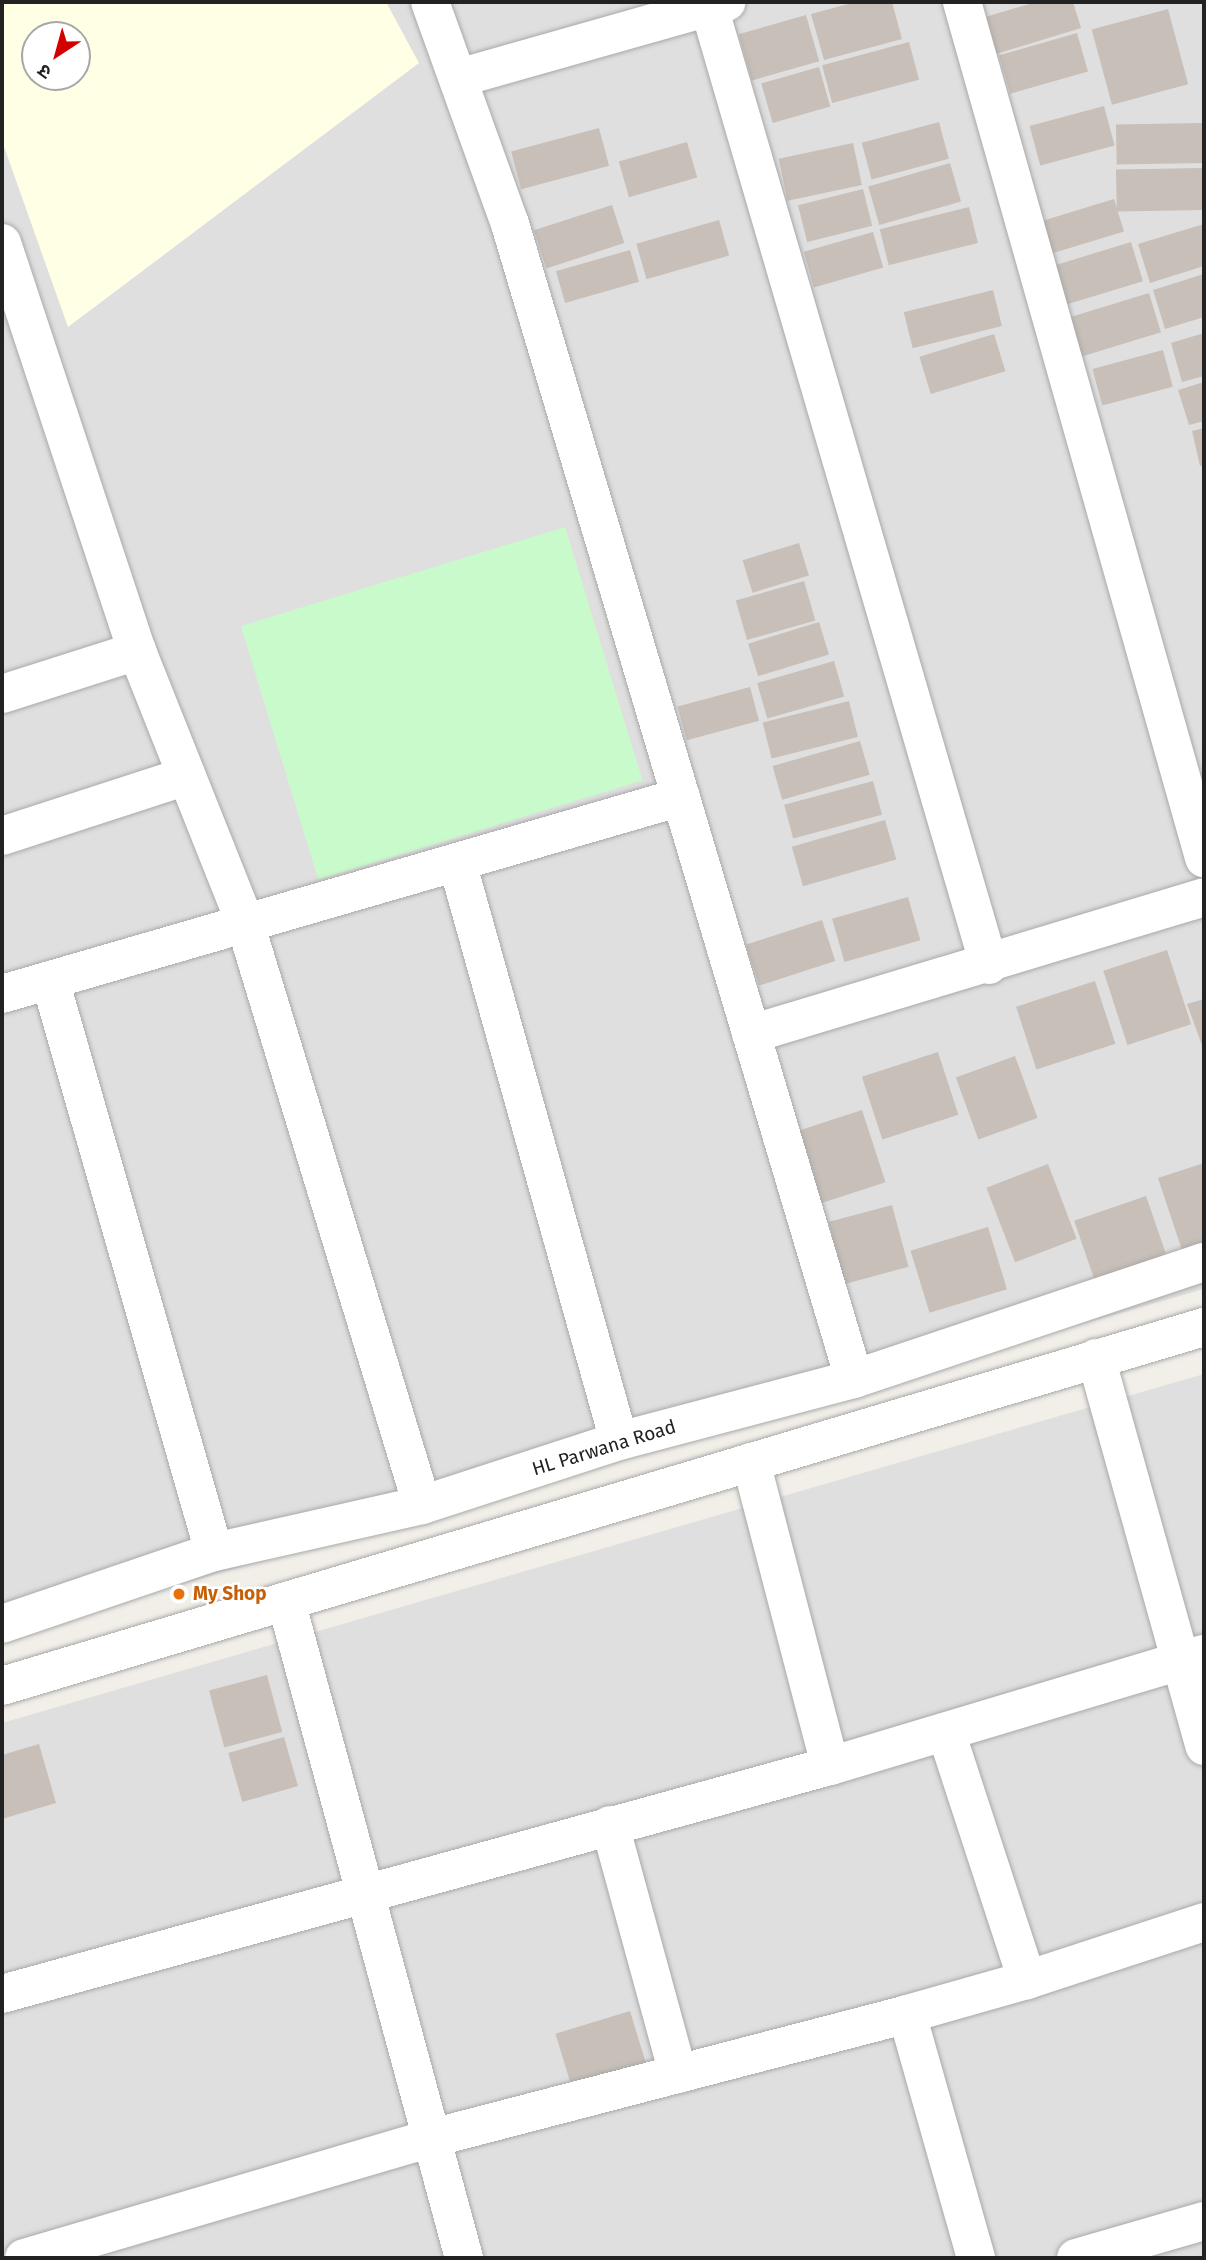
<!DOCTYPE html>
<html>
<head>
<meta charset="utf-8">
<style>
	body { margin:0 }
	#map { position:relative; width:1206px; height:2260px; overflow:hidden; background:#f2efe9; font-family:"Fira Sans","Noto Sans Devanagari",sans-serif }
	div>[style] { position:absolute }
	.residential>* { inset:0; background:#e0dfdf }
	.education>* { inset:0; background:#ffffe5 }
	.park>* { inset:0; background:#c8facc; transform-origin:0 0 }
	.building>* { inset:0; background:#c7bfb8; transform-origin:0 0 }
	.roads { filter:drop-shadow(0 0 2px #a9a9a9) drop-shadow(0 0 2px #a9a9a9) }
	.minor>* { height:38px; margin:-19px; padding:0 19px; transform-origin:19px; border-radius:19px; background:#fff }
	.dots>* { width:19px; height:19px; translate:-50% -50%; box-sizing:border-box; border:4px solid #fff; border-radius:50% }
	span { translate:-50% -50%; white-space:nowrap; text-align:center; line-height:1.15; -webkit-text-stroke:5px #fff; paint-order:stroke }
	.street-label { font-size:19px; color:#222 }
	.food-label { font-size:19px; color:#c56008; font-weight:700 }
	.left { translate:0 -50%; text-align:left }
	.frame { position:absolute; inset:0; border:4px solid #222; pointer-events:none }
	.north { position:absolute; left:21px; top:21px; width:70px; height:70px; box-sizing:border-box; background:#fff; border:2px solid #a7a7a7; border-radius:50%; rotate:216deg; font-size:19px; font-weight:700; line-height:28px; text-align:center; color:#222 }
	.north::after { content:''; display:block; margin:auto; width:24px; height:32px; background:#d40000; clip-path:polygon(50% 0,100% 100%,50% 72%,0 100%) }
</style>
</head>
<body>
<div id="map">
	<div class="residential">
		<i style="clip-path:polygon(evenodd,2px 2px,1202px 2px,1204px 1289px,2px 1636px,2px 2px,35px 35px,77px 35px,77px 77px,35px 77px,35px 35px)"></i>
		<i style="clip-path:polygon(1204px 1374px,1204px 2258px,2px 2258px,2px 1723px)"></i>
	</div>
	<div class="education">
		<i style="clip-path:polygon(evenodd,2px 2px,386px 2px,419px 63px,68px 327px,2px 141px,2px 2px,35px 35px,77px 35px,77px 77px,35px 77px,35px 35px)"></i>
	</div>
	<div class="park">
		<i style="left:565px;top:527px;width:265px;height:339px;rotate:73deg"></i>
	</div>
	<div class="building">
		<i style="clip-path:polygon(856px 2px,892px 2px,902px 39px,824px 60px,811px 14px)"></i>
		<i style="clip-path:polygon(1036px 2px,1073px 2px,1081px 28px,996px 54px,985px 17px)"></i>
		<i style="left:1168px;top:9px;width:78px;height:79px;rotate:75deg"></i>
		<i style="left:806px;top:15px;width:48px;height:70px;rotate:74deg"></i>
		<i style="left:1077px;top:33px;width:40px;height:81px;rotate:74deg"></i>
		<i style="left:909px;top:42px;width:39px;height:90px;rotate:75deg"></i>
		<i style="left:819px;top:67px;width:41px;height:60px;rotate:74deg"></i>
		<i style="left:1104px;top:106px;width:41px;height:77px;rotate:75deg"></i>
		<i style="left:939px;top:122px;width:38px;height:80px;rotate:75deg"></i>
		<i style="left:1203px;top:123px;width:40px;height:87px;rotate:89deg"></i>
		<i style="left:599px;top:128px;width:39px;height:91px;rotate:75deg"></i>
		<i style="left:687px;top:142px;width:37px;height:71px;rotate:74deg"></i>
		<i style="left:853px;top:143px;width:43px;height:76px;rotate:78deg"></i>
		<i style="left:950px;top:163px;width:40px;height:85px;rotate:74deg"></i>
		<i style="left:1203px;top:168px;width:42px;height:87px;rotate:89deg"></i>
		<i style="left:863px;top:189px;width:38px;height:67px;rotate:76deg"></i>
		<i style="left:1114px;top:199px;width:34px;height:78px;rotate:73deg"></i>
		<i style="left:612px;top:205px;width:40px;height:82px;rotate:72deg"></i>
		<i style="left:969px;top:207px;width:37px;height:92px;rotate:76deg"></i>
		<i style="left:719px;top:220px;width:37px;height:86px;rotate:74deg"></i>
		<i style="clip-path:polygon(1204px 224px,1204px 266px,1150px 283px,1138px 244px)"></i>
		<i style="left:873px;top:232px;width:37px;height:72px;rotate:74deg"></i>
		<i style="left:1131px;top:242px;width:41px;height:86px;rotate:73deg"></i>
		<i style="left:630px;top:250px;width:33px;height:77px;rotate:74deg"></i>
		<i style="clip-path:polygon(1204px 274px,1204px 317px,1165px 329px,1153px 290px)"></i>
		<i style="left:993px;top:290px;width:37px;height:92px;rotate:76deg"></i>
		<i style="left:1149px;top:293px;width:41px;height:87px;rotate:73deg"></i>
		<i style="clip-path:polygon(1204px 333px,1204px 376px,1182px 382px,1171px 343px)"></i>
		<i style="left:994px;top:334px;width:39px;height:78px;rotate:73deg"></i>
		<i style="left:1163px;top:350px;width:38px;height:73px;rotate:75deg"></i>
		<i style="clip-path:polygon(1204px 382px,1204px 421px,1189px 425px,1178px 390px)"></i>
		<i style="clip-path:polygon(1204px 428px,1204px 465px,1200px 466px,1192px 431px)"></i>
		<i style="left:799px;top:543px;width:34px;height:59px;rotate:73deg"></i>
		<i style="left:804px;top:581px;width:41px;height:71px;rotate:74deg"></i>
		<i style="left:819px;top:622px;width:34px;height:74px;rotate:73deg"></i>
		<i style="left:834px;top:661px;width:37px;height:80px;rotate:74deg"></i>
		<i style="left:750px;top:687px;width:35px;height:75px;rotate:75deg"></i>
		<i style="left:849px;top:701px;width:37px;height:89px;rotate:76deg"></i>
		<i style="left:860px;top:741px;width:35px;height:91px;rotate:74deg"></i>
		<i style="left:873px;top:781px;width:35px;height:92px;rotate:75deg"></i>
		<i style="left:885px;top:820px;width:41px;height:97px;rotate:74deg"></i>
		<i style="left:908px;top:897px;width:45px;height:79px;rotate:74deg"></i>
		<i style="left:822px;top:920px;width:43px;height:80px;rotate:72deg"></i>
		<i style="left:1167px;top:950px;width:78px;height:67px;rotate:72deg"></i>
		<i style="left:1095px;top:981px;width:66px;height:83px;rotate:72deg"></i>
		<i style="clip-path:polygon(1204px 999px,1204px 1051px,1187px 1004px)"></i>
		<i style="left:938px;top:1052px;width:66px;height:80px;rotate:72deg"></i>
		<i style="left:1015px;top:1056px;width:66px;height:63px;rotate:70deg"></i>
		<i style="left:862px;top:1110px;width:76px;height:71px;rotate:72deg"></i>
		<i style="clip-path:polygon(1204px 1163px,1204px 1249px,1184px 1256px,1158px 1178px)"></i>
		<i style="left:1048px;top:1164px;width:80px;height:66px;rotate:69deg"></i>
		<i style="left:1146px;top:1196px;width:65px;height:76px;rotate:71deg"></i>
		<i style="left:892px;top:1205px;width:64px;height:66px;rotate:75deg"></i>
		<i style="left:988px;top:1227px;width:65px;height:81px;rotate:73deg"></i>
		<i style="left:267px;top:1675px;width:59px;height:60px;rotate:75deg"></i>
		<i style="left:284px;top:1737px;width:51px;height:58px;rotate:74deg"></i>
		<i style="clip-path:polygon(39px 1744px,56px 1803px,2px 1819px,2px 1755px)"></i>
		<i style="left:630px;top:2011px;width:68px;height:78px;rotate:73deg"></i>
	</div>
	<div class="roads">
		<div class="minor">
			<i style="left:430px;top:2px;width:236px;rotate:70.2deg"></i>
			<i style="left:510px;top:224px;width:1205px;rotate:73.41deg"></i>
			<i style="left:962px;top:2px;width:890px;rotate:74.21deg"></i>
			<i style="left:709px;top:7px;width:998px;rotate:73.71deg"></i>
			<i style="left:458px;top:78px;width:279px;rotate:-15.8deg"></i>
			<i style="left:2px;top:243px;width:430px;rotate:71.7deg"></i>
			<i style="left:137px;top:651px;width:293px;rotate:68.3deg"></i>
			<i style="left:245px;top:923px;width:608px;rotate:73.08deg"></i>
			<i style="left:2px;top:694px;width:142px;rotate:-17.7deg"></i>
			<i style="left:2px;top:836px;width:194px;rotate:-18deg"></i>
			<i style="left:457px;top:862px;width:601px;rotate:74.37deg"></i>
			<i style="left:50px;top:980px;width:595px;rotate:74deg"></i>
			<i style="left:2px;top:994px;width:707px;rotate:-16.18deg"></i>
			<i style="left:751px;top:1034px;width:473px;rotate:-16.8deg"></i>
			<i style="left:1096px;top:1358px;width:403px;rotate:74.4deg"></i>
			<i style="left:751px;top:1462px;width:314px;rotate:75.4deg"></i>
			<i style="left:286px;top:1601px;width:681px;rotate:74.84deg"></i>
			<i style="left:2px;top:1624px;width:224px;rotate:-18.8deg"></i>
			<i style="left:214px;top:1552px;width:213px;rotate:-12.7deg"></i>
			<i style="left:422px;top:1505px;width:207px;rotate:-18deg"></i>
			<i style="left:619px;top:1441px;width:243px;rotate:-14.8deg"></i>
			<i style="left:854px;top:1379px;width:369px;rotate:-18.5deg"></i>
			<i style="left:2px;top:1686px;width:1254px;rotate:-16.63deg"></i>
			<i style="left:946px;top:1732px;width:261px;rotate:71.9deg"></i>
			<i style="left:610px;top:1825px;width:258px;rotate:74.7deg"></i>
			<i style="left:2px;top:1994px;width:859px;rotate:-15.4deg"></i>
			<i style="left:830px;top:1766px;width:390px;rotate:-16.7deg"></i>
			<i style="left:907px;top:2014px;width:254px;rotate:74.2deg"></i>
			<i style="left:24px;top:2258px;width:425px;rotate:-16.4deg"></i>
			<i style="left:432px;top:2138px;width:491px;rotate:-14.6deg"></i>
			<i style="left:907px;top:2014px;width:125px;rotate:-15.8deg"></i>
			<i style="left:1027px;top:1980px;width:186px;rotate:-18.1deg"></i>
			<i style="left:1076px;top:2258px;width:133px;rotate:-16.1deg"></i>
		</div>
	</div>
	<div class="dots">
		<i style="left:179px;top:1594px;background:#e8710a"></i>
	</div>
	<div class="street-label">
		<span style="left:604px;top:1448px;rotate:-17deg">HL Parwana Road</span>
	</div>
	<div class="food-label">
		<span class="left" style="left:193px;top:1594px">My Shop</span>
	</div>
	<div class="frame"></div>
	<div class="north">उ</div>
</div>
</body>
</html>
